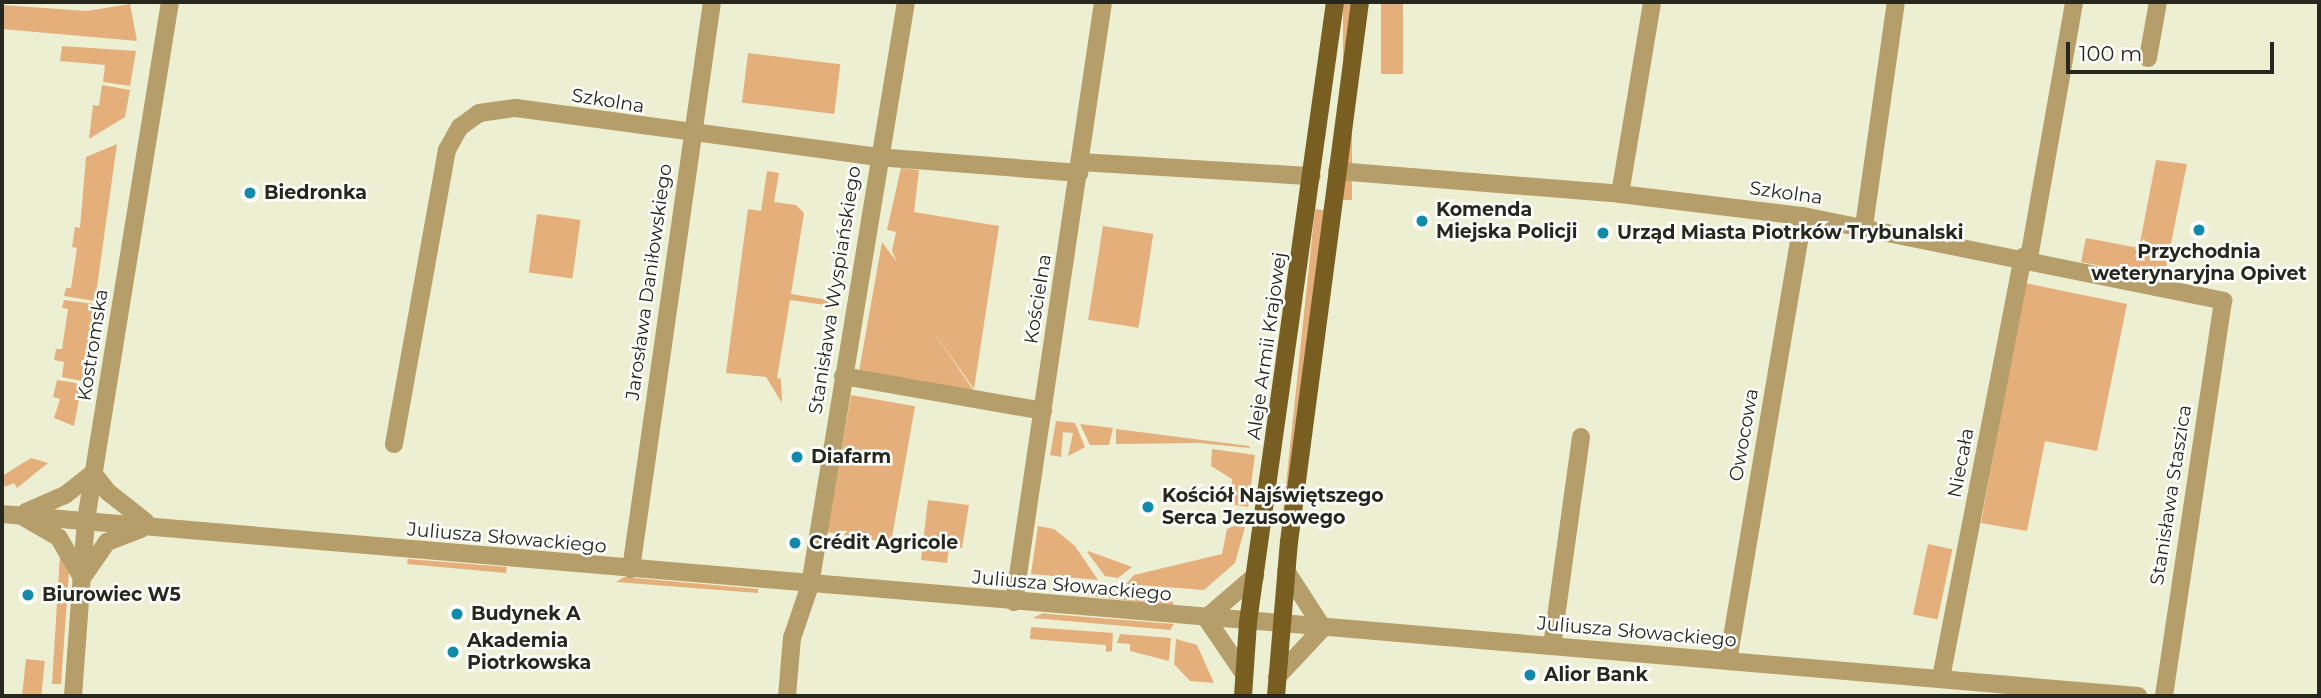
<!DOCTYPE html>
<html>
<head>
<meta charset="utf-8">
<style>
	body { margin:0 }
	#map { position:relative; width:2321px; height:698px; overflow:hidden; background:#edefd3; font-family:Montserrat,sans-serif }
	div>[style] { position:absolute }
	.green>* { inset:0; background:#e5af7b; transform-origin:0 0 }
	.minor>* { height:18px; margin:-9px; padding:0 9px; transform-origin:9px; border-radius:9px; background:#b59e6a }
	.major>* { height:18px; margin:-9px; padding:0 9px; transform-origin:9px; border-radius:9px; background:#785f21 }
	.dots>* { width:19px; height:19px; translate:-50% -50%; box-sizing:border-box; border:4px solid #fff; border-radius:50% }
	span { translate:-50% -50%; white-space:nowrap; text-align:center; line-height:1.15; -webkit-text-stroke:5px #fff; paint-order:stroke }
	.street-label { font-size:19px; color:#26271d }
	.poi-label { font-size:19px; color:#26271d; font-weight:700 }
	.left { translate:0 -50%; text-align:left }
	.frame { position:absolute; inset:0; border:4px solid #26271d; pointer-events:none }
	.scale { position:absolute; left:2066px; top:42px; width:208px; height:32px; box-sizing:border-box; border:4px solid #26271d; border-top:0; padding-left:9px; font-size:21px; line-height:24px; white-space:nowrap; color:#26271d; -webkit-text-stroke:5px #fff; paint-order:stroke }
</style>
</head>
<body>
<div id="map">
	<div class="green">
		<i style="left:1343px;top:2px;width:9px;height:198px"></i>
		<i style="left:1381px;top:2px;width:22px;height:72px"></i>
		<i style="clip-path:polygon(130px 4px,137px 41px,2px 29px,2px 5px,87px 11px)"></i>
		<i style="clip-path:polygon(62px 46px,136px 51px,130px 86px,103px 82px,105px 65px,60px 61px)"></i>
		<i style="left:748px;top:53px;width:93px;height:50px;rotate:7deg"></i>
		<i style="clip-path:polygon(102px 85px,130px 90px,125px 117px,89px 139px,93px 105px,99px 106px)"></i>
		<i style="clip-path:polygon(117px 144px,95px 301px,64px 296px,66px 288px,71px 288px,77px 248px,72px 247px,75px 227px,80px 228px,86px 157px)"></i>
		<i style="clip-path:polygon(2156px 160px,2187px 164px,2164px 278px,2081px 262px,2086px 238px,2139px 248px)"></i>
		<i style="clip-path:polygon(901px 168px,919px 170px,914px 212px,999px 226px,974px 389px,930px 327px,976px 394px,859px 371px,882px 242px,897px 262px,892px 251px,896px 232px,887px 230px)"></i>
		<i style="clip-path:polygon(767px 171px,779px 173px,774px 202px,796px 205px,804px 213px,791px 294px,841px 302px,840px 307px,790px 300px,777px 378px,781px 379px,782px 403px,766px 377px,726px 373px,748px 209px,761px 211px)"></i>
		<i style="left:1315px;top:209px;width:9px;height:328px;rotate:6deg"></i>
		<i style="left:537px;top:214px;width:44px;height:59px;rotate:8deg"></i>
		<i style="left:1103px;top:226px;width:51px;height:95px;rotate:9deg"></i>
		<i style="clip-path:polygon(2025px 283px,2127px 304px,2097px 451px,2045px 441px,2027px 531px,1981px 523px)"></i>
		<i style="clip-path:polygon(64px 300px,94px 304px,82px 381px,62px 377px,64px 362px,54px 360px,56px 349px,62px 349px,68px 309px,62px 308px)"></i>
		<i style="clip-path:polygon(57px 380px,82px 384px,74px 426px,54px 418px,60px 399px,53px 397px)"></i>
		<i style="left:851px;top:395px;width:65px;height:139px;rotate:10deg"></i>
		<i style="clip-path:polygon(1056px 421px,1075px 423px,1085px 447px,1068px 456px,1073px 433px,1063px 432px,1061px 457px,1050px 455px)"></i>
		<i style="clip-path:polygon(1080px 424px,1113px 428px,1109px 445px,1090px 445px)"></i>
		<i style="clip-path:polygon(1116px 429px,1249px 446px,1250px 448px,1199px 443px,1116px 444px)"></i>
		<i style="clip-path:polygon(1212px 449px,1255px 455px,1248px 507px,1231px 504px,1232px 479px,1211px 466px)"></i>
		<i style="clip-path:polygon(31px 458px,48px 463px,17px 488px,14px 483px,5px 487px,2px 476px)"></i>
		<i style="clip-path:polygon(928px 500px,969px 505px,962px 548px,949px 546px,947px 563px,921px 560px)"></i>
		<i style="clip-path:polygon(1038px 526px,1054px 529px,1075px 546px,1098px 580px,1031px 574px)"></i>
		<i style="clip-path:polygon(1234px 526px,1245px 527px,1235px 563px,1204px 590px,1126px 584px,1134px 575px,1222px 554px,1227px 529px)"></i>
		<i style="left:1928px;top:544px;width:25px;height:72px;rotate:12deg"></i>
		<i style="clip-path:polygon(1087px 552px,1088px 551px,1132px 567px,1118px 578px,1105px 576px)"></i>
		<i style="clip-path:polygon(60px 555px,69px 572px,61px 684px,52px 684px)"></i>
		<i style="clip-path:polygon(408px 559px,507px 567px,506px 573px,407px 564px)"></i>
		<i style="clip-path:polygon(624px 577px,758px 589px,758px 593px,616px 582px)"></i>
		<i style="clip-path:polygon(1086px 589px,1158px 595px,1173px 602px,1173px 606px,1082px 595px)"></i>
		<i style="clip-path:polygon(1043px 613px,1049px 614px,1174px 624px,1170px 630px,1033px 618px)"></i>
		<i style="clip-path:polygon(1031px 627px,1113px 633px,1112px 651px,1106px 652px,1106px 645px,1030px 639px)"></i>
		<i style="clip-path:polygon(1120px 634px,1171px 638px,1169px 661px,1130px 651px,1130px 644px,1117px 643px)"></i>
		<i style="clip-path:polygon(1176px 639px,1197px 645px,1214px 683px,1190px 681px,1174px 664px)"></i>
		<i style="left:26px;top:659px;width:19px;height:37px;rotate:6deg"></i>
	</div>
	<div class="minor">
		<i style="left:2148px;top:58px;width:57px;rotate:-79.9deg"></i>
		<i style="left:1080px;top:162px;width:232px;rotate:3.5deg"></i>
		<i style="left:1337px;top:171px;width:284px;rotate:4.6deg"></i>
		<i style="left:1620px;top:194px;width:184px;rotate:6.9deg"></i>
		<i style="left:1803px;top:216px;width:429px;rotate:11.4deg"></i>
		<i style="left:2223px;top:301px;width:399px;rotate:98.5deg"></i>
		<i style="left:1620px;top:194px;width:195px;rotate:-80.5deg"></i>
		<i style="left:1864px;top:226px;width:226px;rotate:-81.9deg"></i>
		<i style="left:2029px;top:258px;width:260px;rotate:-80deg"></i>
		<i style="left:843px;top:376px;width:203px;rotate:9.9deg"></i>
		<i style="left:394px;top:444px;width:299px;rotate:-79.8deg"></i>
		<i style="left:447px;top:150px;width:26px;rotate:-61deg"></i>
		<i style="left:460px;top:127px;width:24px;rotate:-36deg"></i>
		<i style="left:479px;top:113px;width:37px;rotate:-8deg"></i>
		<i style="left:516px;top:108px;width:364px;rotate:7.7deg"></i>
		<i style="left:877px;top:157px;width:203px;rotate:4.5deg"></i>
		<i style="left:93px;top:473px;width:24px;rotate:52deg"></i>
		<i style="left:108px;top:492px;width:48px;rotate:38.3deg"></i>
		<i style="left:26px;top:512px;width:43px;rotate:-23.6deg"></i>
		<i style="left:65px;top:495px;width:36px;rotate:-38deg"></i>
		<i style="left:2px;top:514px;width:2144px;rotate:4.87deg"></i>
		<i style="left:25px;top:518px;width:39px;rotate:30deg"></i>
		<i style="left:59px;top:538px;width:44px;rotate:59.9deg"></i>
		<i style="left:631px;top:569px;width:573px;rotate:-81.87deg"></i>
		<i style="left:1286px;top:571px;width:68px;rotate:57deg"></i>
		<i style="left:82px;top:578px;width:44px;rotate:-55.2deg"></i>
		<i style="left:107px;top:542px;width:36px;rotate:-21deg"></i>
		<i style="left:1014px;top:602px;width:607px;rotate:-81.56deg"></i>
		<i style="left:1206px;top:618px;width:68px;rotate:55.8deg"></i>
		<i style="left:1206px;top:618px;width:65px;rotate:-40.6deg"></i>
		<i style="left:1552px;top:646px;width:211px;rotate:-82.1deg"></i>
		<i style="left:1728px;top:661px;width:451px;rotate:-80.4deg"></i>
		<i style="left:1277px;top:677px;width:67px;rotate:-46.8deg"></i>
		<i style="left:1941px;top:678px;width:429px;rotate:-79deg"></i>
		<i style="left:73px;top:696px;width:176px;rotate:-85.8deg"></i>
		<i style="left:86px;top:520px;width:525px;rotate:-80.79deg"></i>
		<i style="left:787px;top:696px;width:58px;rotate:-85.1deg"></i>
		<i style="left:792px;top:638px;width:56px;rotate:-71.2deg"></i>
		<i style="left:810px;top:585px;width:591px;rotate:-80.65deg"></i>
	</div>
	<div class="major">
		<i style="left:1243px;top:696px;width:74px;rotate:-86.1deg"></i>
		<i style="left:1248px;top:622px;width:626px;rotate:-82.01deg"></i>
		<i style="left:1276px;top:696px;width:155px;rotate:-85.2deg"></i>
		<i style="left:1289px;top:542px;width:545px;rotate:-82.51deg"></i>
	</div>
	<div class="dots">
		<i style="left:250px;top:193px;background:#0f89ac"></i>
		<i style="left:1422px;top:221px;background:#0f89ac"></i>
		<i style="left:2199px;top:230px;background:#0f89ac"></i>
		<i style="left:1603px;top:233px;background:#0f89ac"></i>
		<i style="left:797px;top:457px;background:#0f89ac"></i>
		<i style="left:1148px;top:507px;background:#0f89ac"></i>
		<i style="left:795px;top:543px;background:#0f89ac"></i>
		<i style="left:28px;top:595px;background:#0f89ac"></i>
		<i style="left:457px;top:614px;background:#0f89ac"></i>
		<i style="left:453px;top:652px;background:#0f89ac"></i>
		<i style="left:1530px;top:675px;background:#0f89ac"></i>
	</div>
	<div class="street-label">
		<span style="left:608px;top:101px;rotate:9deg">Szkolna</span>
		<span style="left:1786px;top:193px;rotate:8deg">Szkolna</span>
		<span style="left:649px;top:282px;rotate:-82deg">Jarosława Daniłowskiego</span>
		<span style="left:835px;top:290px;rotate:-81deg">Stanisława Wyspiańskiego</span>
		<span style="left:1038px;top:299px;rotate:-81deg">Kościelna</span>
		<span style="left:93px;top:345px;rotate:-81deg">Kostromska</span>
		<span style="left:1267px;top:346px;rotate:-82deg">Aleje Armii Krajowej</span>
		<span style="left:1744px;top:435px;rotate:-80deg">Owocowa</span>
		<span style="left:1961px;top:463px;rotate:-79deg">Niecała</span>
		<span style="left:2171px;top:495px;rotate:-81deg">Stanisława Staszica</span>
		<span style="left:507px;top:538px;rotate:5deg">Juliusza Słowackiego</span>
		<span style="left:1072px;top:586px;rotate:5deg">Juliusza Słowackiego</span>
		<span style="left:1637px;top:632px;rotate:5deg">Juliusza Słowackiego</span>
	</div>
	<div class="poi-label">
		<span class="left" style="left:264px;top:193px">Biedronka</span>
		<span class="left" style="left:1436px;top:221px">Komenda<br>Miejska Policji</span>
		<span class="left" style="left:1617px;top:233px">Urząd Miasta Piotrków Trybunalski</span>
		<span style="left:2199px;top:263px">Przychodnia<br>weterynaryjna Opivet</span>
		<span class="left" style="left:811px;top:457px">Diafarm</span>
		<span class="left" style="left:1162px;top:507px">Kościół Najświętszego<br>Serca Jezusowego</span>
		<span class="left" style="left:809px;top:543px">Crédit Agricole</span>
		<span class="left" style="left:42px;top:595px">Biurowiec W5</span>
		<span class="left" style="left:471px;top:614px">Budynek A</span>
		<span class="left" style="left:467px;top:652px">Akademia<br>Piotrkowska</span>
		<span class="left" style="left:1544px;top:675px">Alior Bank</span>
	</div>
	<div class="frame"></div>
	<div class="scale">100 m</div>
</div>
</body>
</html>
